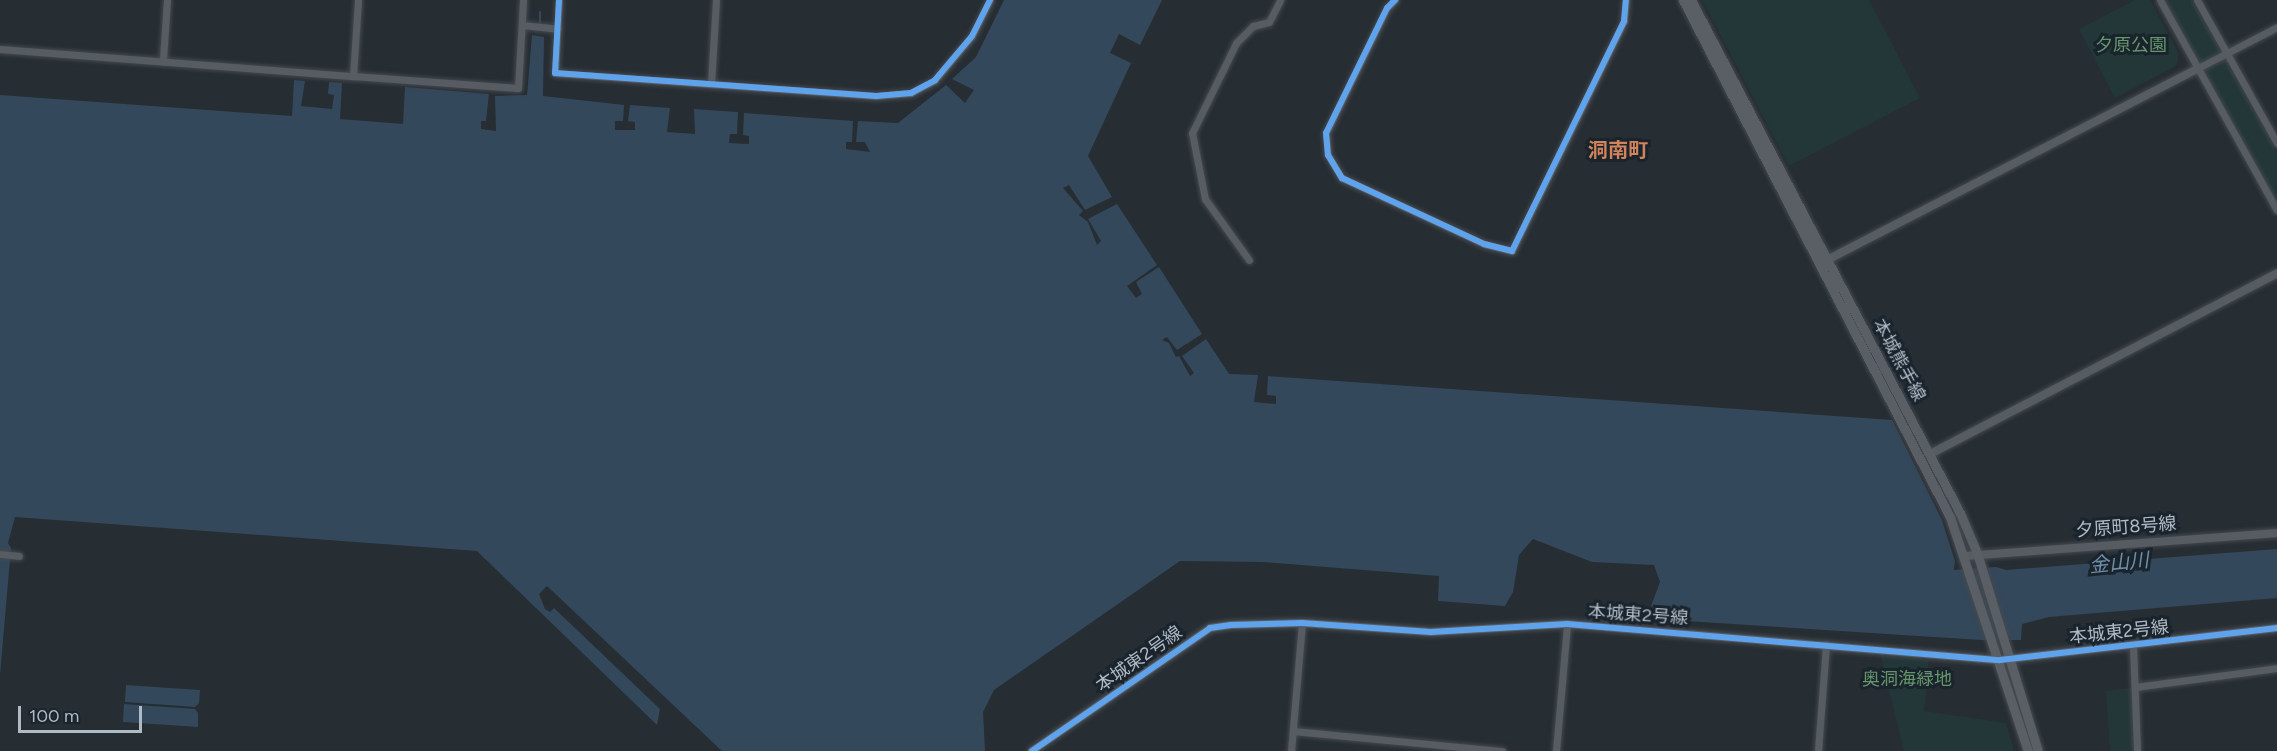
<!DOCTYPE html>
<html>
<head>
<meta charset="utf-8">
<style>
	body { margin:0 }
	#map { position:relative; width:2277px; height:751px; overflow:hidden; background:#262d33; font-family:Figtree,"Noto Sans JP",sans-serif }
	div>[style] { position:absolute }
	.green>* { inset:0; background:#233738 }
	.water>* { inset:0; background:#34485b }
	.stream>* { height:2px; margin:-1px; padding:0 1px; transform-origin:1px; border-radius:1px; background:#34485b }
	.roads { filter:drop-shadow(0 0 2px #44494e) drop-shadow(0 0 2px #44494e) }
	.minor>* { height:7px; margin:-3.5px; padding:0 3.5px; transform-origin:3.5px; border-radius:3.5px; background:#565c61 }
	.tertiary>* { height:8px; margin:-4px; padding:0 4px; transform-origin:4px; border-radius:4px; background:#565c61 }
	.secondary>* { height:9px; margin:-4.5px; padding:0 4.5px; transform-origin:4.5px; border-radius:4.5px; background:#5a5f66 }
	.cycleway>* { height:6px; margin:-3px; padding:0 3px; transform-origin:3px; border-radius:3px; background:#60a3ed }
	span { translate:-50% -50%; white-space:nowrap; text-align:center; line-height:1.15; -webkit-text-stroke:6px #1a242d; paint-order:stroke }
	.park-label { font-size:18px; color:#66956c }
	.street-label { font-size:18px; color:#afbac5 }
	.neighbourhood-label { font-size:20px; color:#d3835c; font-weight:700 }
	.water-label { font-size:20px; color:#708ea9; font-style:italic }
	.scale { position:absolute; left:18px; top:706px; width:124px; height:27px; box-sizing:border-box; border:3px solid #afbac5; border-top:0; padding-left:8px; font-size:18px; line-height:21px; white-space:nowrap; color:#afbac5; -webkit-text-stroke:4px #1a242d; paint-order:stroke }
</style>
</head>
<body>
<div id="map">
	<div class="green">
		<i style="clip-path:polygon(1702px 0,1869px 0,1920px 98px,1789px 166px)"></i>
		<i style="clip-path:polygon(2135px 0,2150px 0,2179px 54px,2176px 66px,2115px 98px,2079px 29px)"></i>
		<i style="clip-path:polygon(2164px 0,2192px 0,2277px 152px,2277px 203px)"></i>
		<i style="clip-path:polygon(1880px 653px,1929px 660px,1924px 711px,2006px 723px,2014px 751px,1904px 751px)"></i>
		<i style="clip-path:polygon(2131px 688px,2133px 747px,2130px 751px,2110px 751px,2106px 691px)"></i>
	</div>
	<div class="water">
		<i style="clip-path:polygon(1004px 0,1162px 0,1140px 45px,1119px 34px,1110px 53px,1131px 63px,1088px 156px,1112px 197px,1085px 210px,1069px 185px,1063px 188px,1083px 211px,1079px 215px,1088px 222px,1097px 245px,1101px 241px,1088px 219px,1117px 204px,1157px 265px,1127px 286px,1136px 298px,1142px 294px,1136px 282px,1159px 267px,1202px 334px,1177px 350px,1167px 337px,1162px 340px,1169px 343px,1176px 357px,1179px 356px,1190px 376px,1194px 373px,1182px 356px,1206px 339px,1229px 374px,1258px 375px,1254px 402px,1276px 404px,1276px 396px,1267px 395px,1268px 376px,1892px 420px,1942px 520px,1955px 561px,1954px 570px,1996px 567px,2006px 570px,2277px 549px,2277px 598px,2049px 617px,2022px 624px,2021px 640px,1981px 640px,1670px 620px,1651px 606px,1660px 582px,1654px 565px,1592px 562px,1533px 539px,1519px 555px,1513px 592px,1505px 606px,1438px 601px,1439px 576px,1263px 562px,1180px 561px,994px 690px,983px 712px,985px 751px,722px 751px,547px 586px,539px 594px,545px 609px,550px 612px,554px 608px,660px 709px,657px 725px,477px 551px,15px 517px,8px 543px,11px 548px,0 675px,0 95px,292px 116px,294px 80px,305px 81px,301px 106px,332px 109px,334px 95px,328px 94px,329px 82px,342px 83px,340px 119px,403px 124px,405px 87px,489px 94px,486px 121px,481px 121px,481px 129px,496px 131px,495px 96px,527px 95px,532px 35px,544px 37px,543px 96px,624px 105px,623px 121px,615px 121px,615px 130px,635px 130px,635px 122px,628px 121px,630px 105px,670px 108px,667px 132px,695px 134px,694px 109px,738px 112px,737px 134px,730px 134px,729px 143px,749px 144px,749px 136px,743px 135px,744px 113px,853px 121px,852px 142px,846px 142px,846px 149px,870px 152px,865px 142px,856px 142px,858px 121px,898px 123px,946px 85px,965px 103px,974px 90px,952px 79px,976px 57px)"></i>
		<i style="clip-path:polygon(126px 685px,200px 690px,199px 703px,195px 707px,125px 702px)"></i>
		<i style="clip-path:polygon(124px 704px,195px 709px,198px 713px,198px 727px,123px 722px)"></i>
	</div>
	<div class="stream">
		<i style="left:540px;top:24px;width:12px;rotate:-90deg"></i>
	</div>
	<div class="roads">
		<div class="minor">
			<i style="left:559px;top:0;width:73px;rotate:93.1deg"></i>
			<i style="left:555px;top:73px;width:322px;rotate:4.1deg"></i>
			<i style="left:876px;top:96px;width:35px;rotate:-5deg"></i>
			<i style="left:911px;top:93px;width:27px;rotate:-28deg"></i>
			<i style="left:935px;top:80px;width:57px;rotate:-49.9deg"></i>
			<i style="left:972px;top:36px;width:40px;rotate:-63.4deg"></i>
			<i style="left:1395px;top:0;width:11px;rotate:135deg"></i>
			<i style="left:1387px;top:8px;width:139px;rotate:116deg"></i>
			<i style="left:1326px;top:133px;width:22px;rotate:85deg"></i>
			<i style="left:1328px;top:155px;width:27px;rotate:59deg"></i>
			<i style="left:1342px;top:178px;width:157px;rotate:24.9deg"></i>
			<i style="left:1484px;top:244px;width:29px;rotate:14deg"></i>
			<i style="left:1512px;top:251px;width:256px;rotate:-64deg"></i>
			<i style="left:1624px;top:21px;width:21px;rotate:-85deg"></i>
			<i style="left:2160px;top:0;width:240px;rotate:60.9deg"></i>
			<i style="left:2197px;top:0;width:164px;rotate:60.8deg"></i>
			<i style="left:522px;top:25px;width:36px;rotate:6deg"></i>
			<i style="left:0;top:49px;width:354px;rotate:4.4deg"></i>
			<i style="left:353px;top:76px;width:76px;rotate:-86.2deg"></i>
			<i style="left:163px;top:59px;width:59px;rotate:-86.1deg"></i>
			<i style="left:2198px;top:68px;width:89px;rotate:-27.4deg"></i>
			<i style="left:353px;top:76px;width:165px;rotate:4.2deg"></i>
			<i style="left:518px;top:88px;width:88px;rotate:-86.7deg"></i>
			<i style="left:711px;top:84px;width:84px;rotate:-86.6deg"></i>
			<i style="left:1249px;top:260px;width:75px;rotate:-125.8deg"></i>
			<i style="left:1205px;top:199px;width:67px;rotate:-101.1deg"></i>
			<i style="left:1192px;top:133px;width:100px;rotate:-63.9deg"></i>
			<i style="left:1236px;top:43px;width:24px;rotate:-45deg"></i>
			<i style="left:1253px;top:26px;width:16px;rotate:-14deg"></i>
			<i style="left:1269px;top:22px;width:25px;rotate:-63deg"></i>
			<i style="left:0;top:554px;width:19px;rotate:6deg"></i>
			<i style="left:2133px;top:646px;width:105px;rotate:87.8deg"></i>
			<i style="left:2135px;top:687px;width:143px;rotate:-7.6deg"></i>
			<i style="left:1294px;top:731px;width:209px;rotate:5.5deg"></i>
			<i style="left:1291px;top:751px;width:128px;rotate:-85.1deg"></i>
			<i style="left:1556px;top:751px;width:127px;rotate:-85deg"></i>
			<i style="left:1818px;top:751px;width:107px;rotate:-85.7deg"></i>
		</div>
		<div class="tertiary">
			<i style="left:1821px;top:263px;width:424px;rotate:-27.3deg"></i>
			<i style="left:1930px;top:454px;width:391px;rotate:-27.5deg"></i>
			<i style="left:1966px;top:556px;width:312px;rotate:-4.2deg"></i>
			<i style="left:1032px;top:751px;width:216px;rotate:-34.6deg"></i>
			<i style="left:1210px;top:628px;width:21px;rotate:-8deg"></i>
			<i style="left:1231px;top:625px;width:71px;rotate:-1.6deg"></i>
			<i style="left:1302px;top:623px;width:129px;rotate:4deg"></i>
			<i style="left:1431px;top:632px;width:136px;rotate:-3.4deg"></i>
			<i style="left:1567px;top:624px;width:434px;rotate:4.8deg"></i>
			<i style="left:2000px;top:660px;width:279px;rotate:-6.6deg"></i>
		</div>
		<div class="secondary">
			<i style="left:1683px;top:0;width:582px;rotate:62.69deg"></i>
			<i style="left:1950px;top:517px;width:247px;rotate:71.6deg"></i>
			<i style="left:1691px;top:0;width:579px;rotate:62.33deg"></i>
			<i style="left:1960px;top:513px;width:43px;rotate:67deg"></i>
			<i style="left:1977px;top:553px;width:207px;rotate:72.9deg"></i>
		</div>
	</div>
	<div class="cycleway">
		<i style="left:559px;top:0;width:73px;rotate:93.1deg"></i>
		<i style="left:555px;top:73px;width:322px;rotate:4.1deg"></i>
		<i style="left:876px;top:96px;width:35px;rotate:-5deg"></i>
		<i style="left:911px;top:93px;width:27px;rotate:-28deg"></i>
		<i style="left:935px;top:80px;width:57px;rotate:-49.9deg"></i>
		<i style="left:972px;top:36px;width:40px;rotate:-63.4deg"></i>
		<i style="left:1395px;top:0;width:11px;rotate:135deg"></i>
		<i style="left:1387px;top:8px;width:139px;rotate:116deg"></i>
		<i style="left:1326px;top:133px;width:22px;rotate:85deg"></i>
		<i style="left:1328px;top:155px;width:27px;rotate:59deg"></i>
		<i style="left:1342px;top:178px;width:157px;rotate:24.9deg"></i>
		<i style="left:1484px;top:244px;width:29px;rotate:14deg"></i>
		<i style="left:1512px;top:251px;width:256px;rotate:-64deg"></i>
		<i style="left:1624px;top:21px;width:21px;rotate:-85deg"></i>
		<i style="left:1032px;top:751px;width:216px;rotate:-34.6deg"></i>
		<i style="left:1210px;top:628px;width:21px;rotate:-8deg"></i>
		<i style="left:1231px;top:625px;width:71px;rotate:-1.6deg"></i>
		<i style="left:1302px;top:623px;width:129px;rotate:4deg"></i>
		<i style="left:1431px;top:632px;width:136px;rotate:-3.4deg"></i>
		<i style="left:1567px;top:624px;width:434px;rotate:4.8deg"></i>
		<i style="left:2000px;top:660px;width:279px;rotate:-6.6deg"></i>
	</div>
	<div class="park-label">
		<span style="left:2131px;top:45px">夕原公園</span>
		<span style="left:1907px;top:679px">奥洞海緑地</span>
	</div>
	<div class="street-label">
		<span style="left:1899px;top:360px;rotate:62deg">本城熊手線</span>
		<span style="left:2126px;top:527px;rotate:-4deg">夕原町8号線</span>
		<span style="left:1638px;top:615px;rotate:4deg">本城東2号線</span>
		<span style="left:2119px;top:632px;rotate:-6deg">本城東2号線</span>
		<span style="left:1139px;top:659px;rotate:-35deg">本城東2号線</span>
	</div>
	<div class="neighbourhood-label">
		<span style="left:1618px;top:150px">洞南町</span>
	</div>
	<div class="water-label">
		<span style="left:2119px;top:563px;rotate:-6deg">金山川</span>
	</div>
	<div class="scale">100 m</div>
</div>
</body>
</html>
